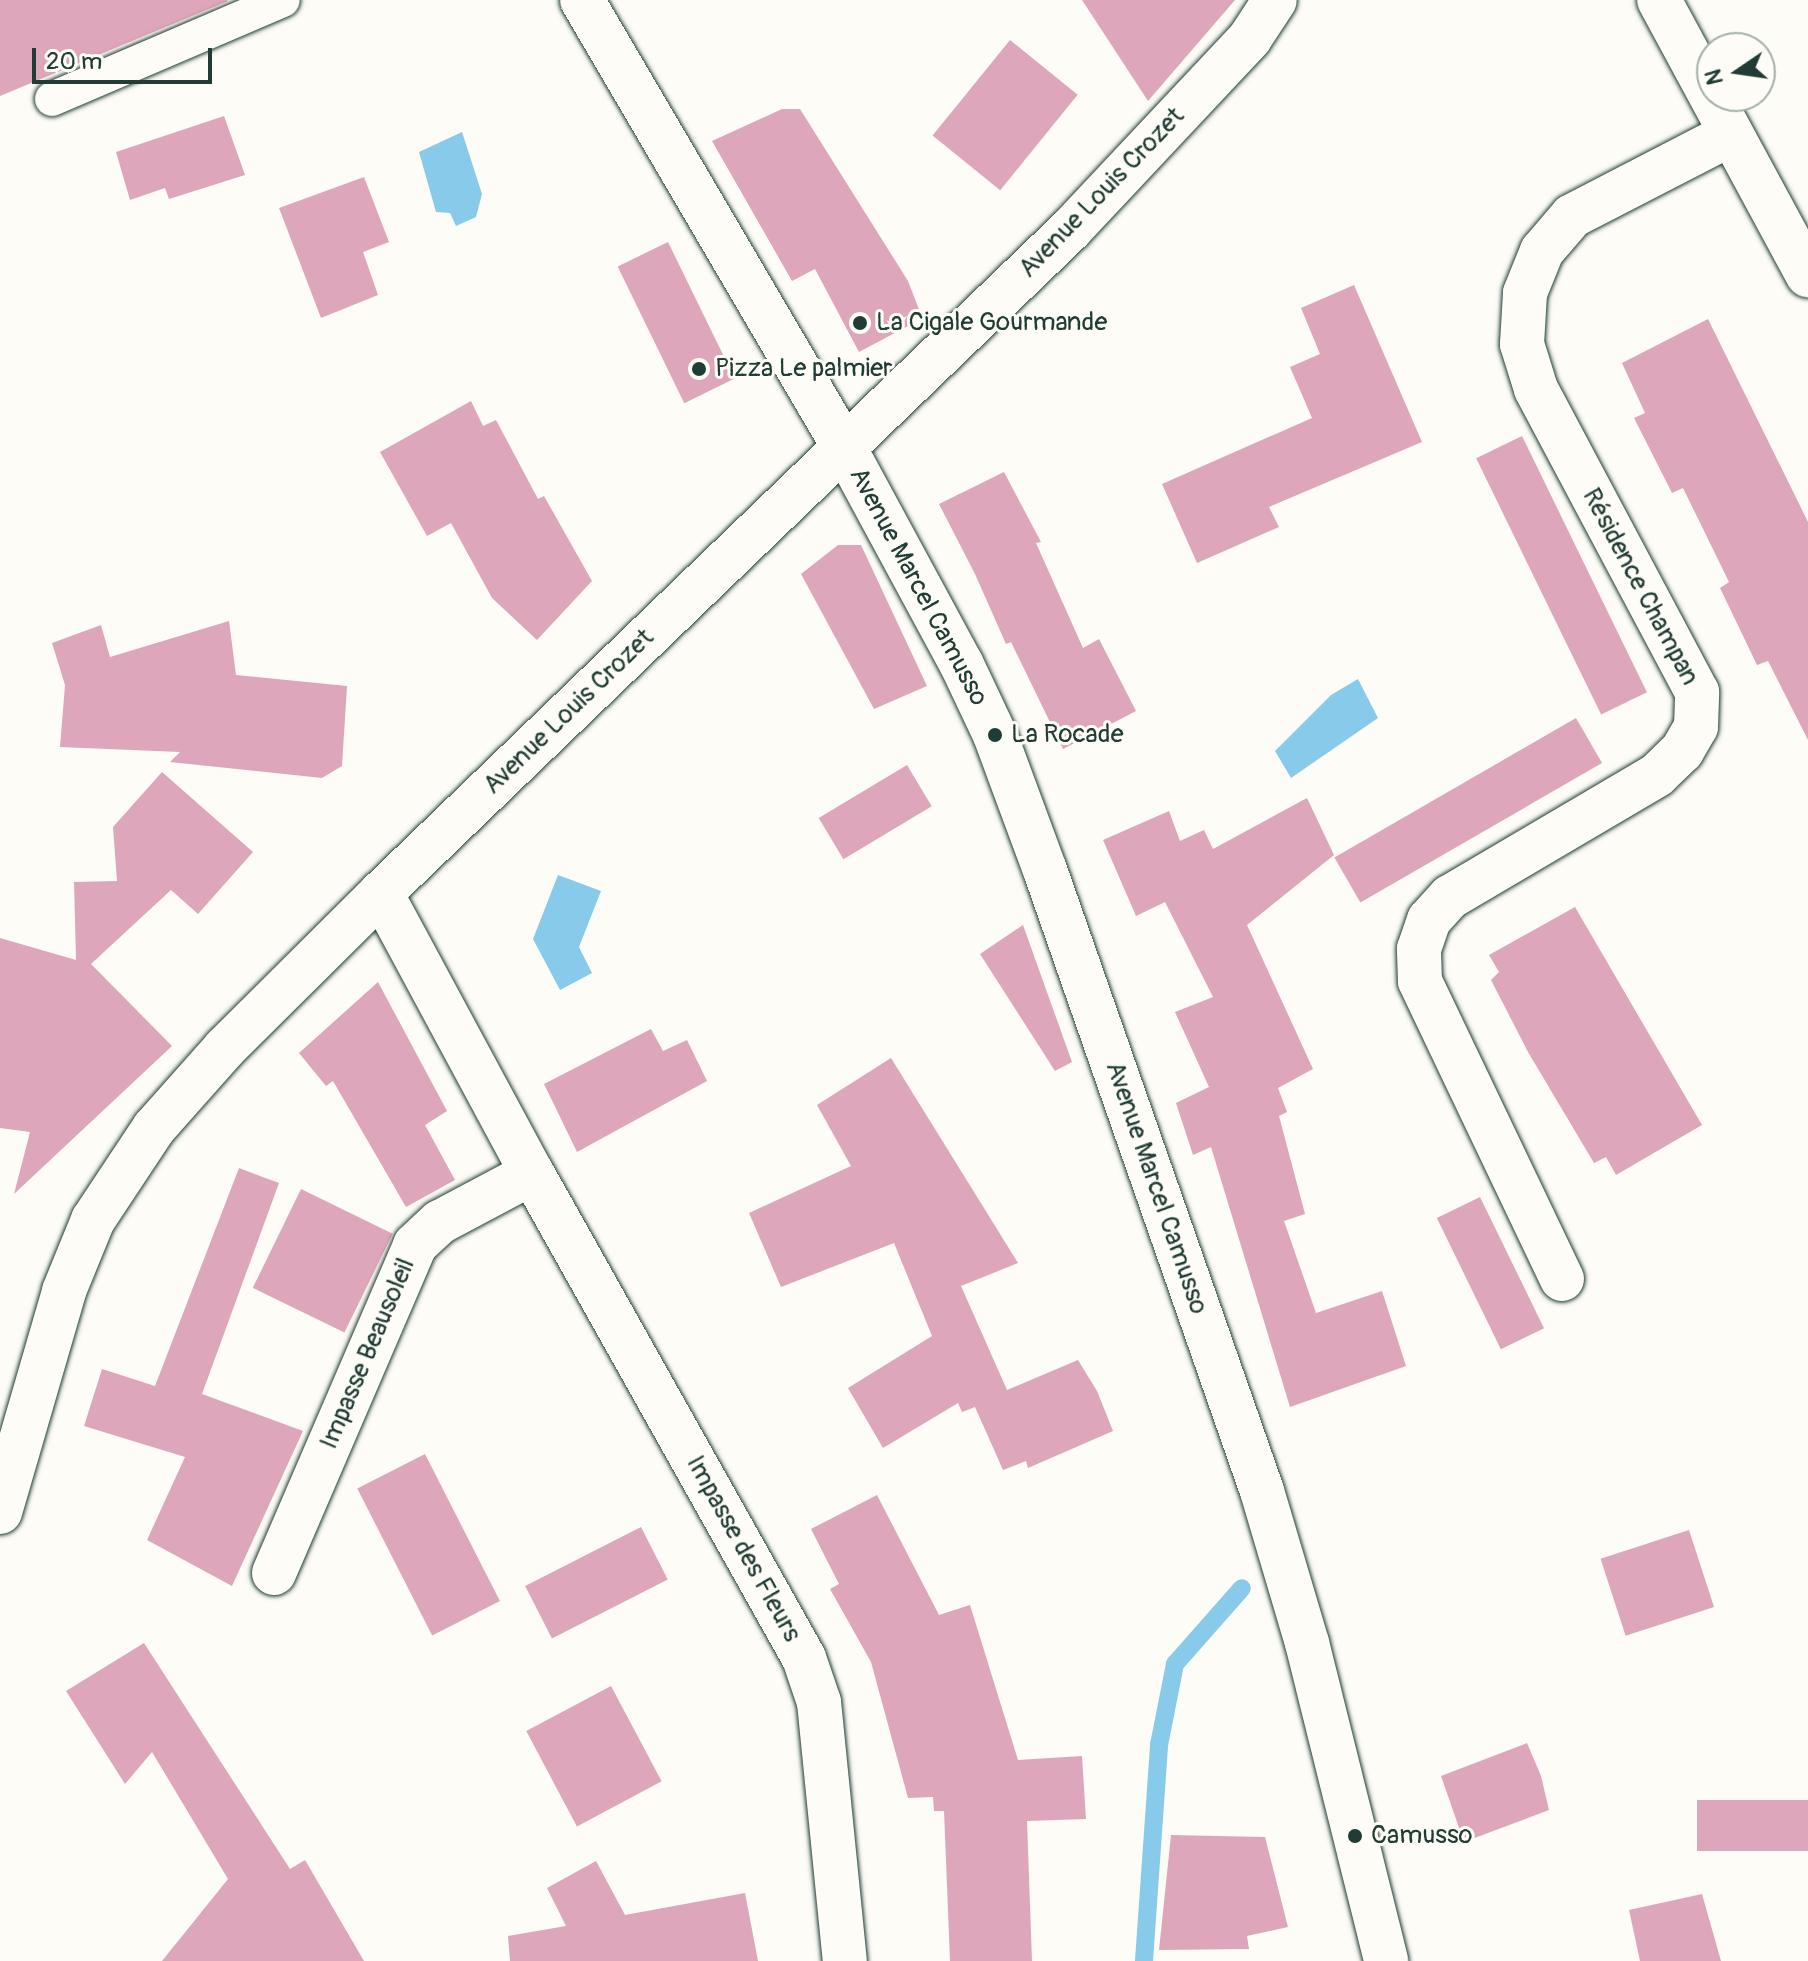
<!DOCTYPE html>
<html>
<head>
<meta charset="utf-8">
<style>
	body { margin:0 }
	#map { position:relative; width:1808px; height:1961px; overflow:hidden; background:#fdfcf7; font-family:Pangolin,sans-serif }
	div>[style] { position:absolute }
	.water>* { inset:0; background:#87cae9 }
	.stream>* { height:18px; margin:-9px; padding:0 9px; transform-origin:9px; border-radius:9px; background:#87cae9 }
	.building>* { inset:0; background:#dea6ba; transform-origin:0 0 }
	.roads { filter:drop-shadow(0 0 2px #1f3d34) drop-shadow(0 0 2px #1f3d34) }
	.lane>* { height:34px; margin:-17px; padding:0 17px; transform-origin:17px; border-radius:17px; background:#fdfcf7 }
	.street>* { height:44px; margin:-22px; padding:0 22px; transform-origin:22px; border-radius:22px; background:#fdfcf7 }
	.secondary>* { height:44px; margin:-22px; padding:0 22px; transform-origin:22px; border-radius:22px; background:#fdfcf7 }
	.dots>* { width:22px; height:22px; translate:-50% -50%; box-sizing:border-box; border:4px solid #fdfcf7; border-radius:50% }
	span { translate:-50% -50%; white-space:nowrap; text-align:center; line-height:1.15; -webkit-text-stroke:6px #fdfcf7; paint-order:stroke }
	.street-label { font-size:26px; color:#1f3d34 }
	.poi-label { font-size:26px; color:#1f3d34 }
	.left { translate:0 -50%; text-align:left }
	.north { position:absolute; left:1696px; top:32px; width:80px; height:80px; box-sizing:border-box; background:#fdfcf7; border:2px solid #a4b0a9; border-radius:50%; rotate:257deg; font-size:22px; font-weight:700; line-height:32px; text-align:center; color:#1f3d34 }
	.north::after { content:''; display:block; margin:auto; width:28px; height:36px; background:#1f3d34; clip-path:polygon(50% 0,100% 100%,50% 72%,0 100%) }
	.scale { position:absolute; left:32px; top:48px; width:180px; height:36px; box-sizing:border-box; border:4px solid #1f3d34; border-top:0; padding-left:10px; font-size:24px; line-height:28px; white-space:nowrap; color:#1f3d34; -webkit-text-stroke:6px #fdfcf7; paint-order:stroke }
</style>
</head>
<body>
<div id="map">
	<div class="water">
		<i style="clip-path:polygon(462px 132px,482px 194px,476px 217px,456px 226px,450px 213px,436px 212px,419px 152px)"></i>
		<i style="clip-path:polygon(1358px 679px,1378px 718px,1291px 778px,1275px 751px,1331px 695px)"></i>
		<i style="clip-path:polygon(558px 875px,601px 891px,579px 947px,592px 973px,560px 990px,533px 939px)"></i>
	</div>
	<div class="stream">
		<i style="left:1144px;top:1961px;width:217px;rotate:-86deg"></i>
		<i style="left:1159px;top:1745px;width:83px;rotate:-78.8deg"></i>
		<i style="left:1175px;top:1664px;width:101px;rotate:-48.6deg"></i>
	</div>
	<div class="building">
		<i style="clip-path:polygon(0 0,227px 0,228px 1px,0 96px)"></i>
		<i style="clip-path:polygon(1082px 0,1235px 0,1148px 101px)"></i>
		<i style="left:1010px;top:40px;width:87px;height:123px;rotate:39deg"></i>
		<i style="clip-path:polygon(782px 109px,800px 109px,908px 281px,920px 312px,908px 326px,859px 352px,815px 269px,792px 281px,712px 141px)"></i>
		<i style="clip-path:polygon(224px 116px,245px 175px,169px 199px,165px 188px,130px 200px,116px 152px)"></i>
		<i style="clip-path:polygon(364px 177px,389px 242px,363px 252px,378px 295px,321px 318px,279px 208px)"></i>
		<i style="left:668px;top:242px;width:152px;height:56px;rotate:64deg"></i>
		<i style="clip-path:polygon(1354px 285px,1422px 442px,1269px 507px,1279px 527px,1197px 563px,1162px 484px,1312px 418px,1290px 367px,1320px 354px,1301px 308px)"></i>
		<i style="clip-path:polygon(1708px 319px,1808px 522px,1808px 740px,1768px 661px,1757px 665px,1720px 588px,1729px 582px,1683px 488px,1672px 493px,1634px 418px,1645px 413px,1622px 363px)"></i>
		<i style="clip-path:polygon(471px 401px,483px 426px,496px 420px,538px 499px,544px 496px,592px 581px,537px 640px,492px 598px,451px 523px,427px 536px,380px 452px)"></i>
		<i style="left:1522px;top:436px;width:285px;height:51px;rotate:64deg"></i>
		<i style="clip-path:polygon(1004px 472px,1041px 542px,1036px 543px,1083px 648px,1099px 639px,1136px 711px,1063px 749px,1011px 642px,1006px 644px,975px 574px,939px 504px)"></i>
		<i style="clip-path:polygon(838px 545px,861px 545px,927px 686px,874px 709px,801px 574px)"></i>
		<i style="clip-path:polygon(229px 621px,236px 675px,347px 686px,342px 766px,322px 778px,170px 762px,180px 752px,60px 747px,65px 685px,52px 643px,101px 625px,110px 657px)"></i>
		<i style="left:1576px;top:718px;width:52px;height:279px;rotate:60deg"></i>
		<i style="left:907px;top:765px;width:48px;height:103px;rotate:59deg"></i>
		<i style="clip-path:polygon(162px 772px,253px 852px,198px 914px,171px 890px,91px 964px,172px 1046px,14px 1194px,30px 1132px,0 1128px,0 938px,76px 960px,74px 882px,117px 881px,113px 827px)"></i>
		<i style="clip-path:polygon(1307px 798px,1334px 855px,1247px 925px,1313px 1069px,1278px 1088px,1287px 1112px,1279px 1116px,1305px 1214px,1284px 1221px,1316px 1313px,1382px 1291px,1406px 1366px,1290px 1407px,1211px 1147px,1193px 1155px,1176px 1103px,1209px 1087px,1175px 1012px,1213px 997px,1165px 902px,1136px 916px,1103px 840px,1169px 811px,1180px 841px,1204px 830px,1213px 849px)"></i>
		<i style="clip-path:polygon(1575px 907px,1702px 1125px,1616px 1175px,1606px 1157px,1594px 1163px,1528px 1052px,1491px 980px,1499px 972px,1489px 955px)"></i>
		<i style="clip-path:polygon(1023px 925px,1072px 1062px,1055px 1071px,980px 954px)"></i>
		<i style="clip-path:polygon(378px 982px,447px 1111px,425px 1125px,455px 1180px,406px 1207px,333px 1081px,326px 1086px,299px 1053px)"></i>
		<i style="clip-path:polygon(651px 1029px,663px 1051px,687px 1040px,707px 1081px,577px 1152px,544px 1084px)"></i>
		<i style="clip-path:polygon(891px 1058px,1018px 1263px,961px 1286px,1007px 1390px,1078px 1360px,1097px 1391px,1113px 1431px,1028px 1468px,1026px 1461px,1003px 1470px,975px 1407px,962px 1412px,958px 1403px,883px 1448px,848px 1388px,932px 1336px,894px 1243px,781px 1287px,749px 1213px,851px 1166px,817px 1105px)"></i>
		<i style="clip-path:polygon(239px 1168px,279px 1183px,202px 1394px,303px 1431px,232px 1586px,147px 1540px,185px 1457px,84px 1426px,102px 1369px,155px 1386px)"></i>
		<i style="left:301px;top:1189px;width:102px;height:110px;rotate:26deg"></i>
		<i style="left:1480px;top:1197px;width:146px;height:48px;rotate:64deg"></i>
		<i style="left:425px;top:1454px;width:165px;height:76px;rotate:63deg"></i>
		<i style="clip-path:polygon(877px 1495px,939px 1615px,970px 1605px,1018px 1760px,1082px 1756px,1086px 1819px,1027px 1821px,1032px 1961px,950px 1961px,944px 1811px,934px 1811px,933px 1797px,908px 1798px,871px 1662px,830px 1589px,839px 1584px,811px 1529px)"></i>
		<i style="left:641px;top:1527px;width:59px;height:130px;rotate:63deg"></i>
		<i style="left:1689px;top:1530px;width:81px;height:93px;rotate:72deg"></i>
		<i style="clip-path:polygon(144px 1643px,290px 1869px,305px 1860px,364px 1961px,162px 1961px,228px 1879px,152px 1752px,125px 1784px,66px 1691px)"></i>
		<i style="left:611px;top:1686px;width:108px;height:96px;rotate:62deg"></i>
		<i style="clip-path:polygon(1527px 1743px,1541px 1776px,1549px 1810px,1464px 1842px,1441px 1776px)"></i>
		<i style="left:1808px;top:1800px;width:51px;height:111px;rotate:90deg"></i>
		<i style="clip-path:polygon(1171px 1835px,1265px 1837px,1288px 1927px,1247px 1936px,1249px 1949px,1159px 1950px)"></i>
		<i style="clip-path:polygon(596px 1861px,625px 1915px,745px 1893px,758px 1961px,510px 1961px,508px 1936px,566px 1926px,547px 1888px)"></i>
		<i style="clip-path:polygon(1702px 1894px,1721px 1961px,1640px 1961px,1629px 1910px)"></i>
	</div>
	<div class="roads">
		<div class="lane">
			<i style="left:52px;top:99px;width:251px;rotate:-23.2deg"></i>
		</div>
		<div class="street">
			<i style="left:582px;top:0;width:518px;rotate:59.62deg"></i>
			<i style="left:1659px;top:0;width:313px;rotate:61.6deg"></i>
			<i style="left:381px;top:893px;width:318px;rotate:61.7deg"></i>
			<i style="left:532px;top:1173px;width:556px;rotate:60.72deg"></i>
			<i style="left:804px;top:1658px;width:46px;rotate:71.2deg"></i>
			<i style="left:819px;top:1702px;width:260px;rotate:84.3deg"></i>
			<i style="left:1562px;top:1279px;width:330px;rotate:-115.5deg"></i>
			<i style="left:1420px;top:981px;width:32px;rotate:-92deg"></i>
			<i style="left:1419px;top:949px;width:31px;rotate:-71deg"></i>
			<i style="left:1429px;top:920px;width:31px;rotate:-48deg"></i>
			<i style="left:1450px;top:897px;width:240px;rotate:-30.5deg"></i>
			<i style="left:1657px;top:775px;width:35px;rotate:-44deg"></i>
			<i style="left:1682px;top:751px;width:28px;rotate:-60deg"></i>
			<i style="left:1696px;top:727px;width:35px;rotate:-88deg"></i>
			<i style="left:1697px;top:692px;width:343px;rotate:-118deg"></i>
			<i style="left:1536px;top:389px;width:47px;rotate:-107.3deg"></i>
			<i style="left:1522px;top:344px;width:51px;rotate:-86.6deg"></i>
			<i style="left:1525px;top:293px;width:45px;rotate:-68deg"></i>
			<i style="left:1542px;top:251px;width:46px;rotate:-49.4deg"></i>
			<i style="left:1572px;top:216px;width:179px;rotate:-27.3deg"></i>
			<i style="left:274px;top:1573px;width:357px;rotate:-66.7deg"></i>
			<i style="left:415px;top:1245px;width:34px;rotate:-43deg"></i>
			<i style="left:440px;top:1222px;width:104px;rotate:-28deg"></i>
		</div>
		<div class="secondary">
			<i style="left:844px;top:447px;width:246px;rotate:61.6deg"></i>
			<i style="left:961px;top:663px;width:80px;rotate:64.7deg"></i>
			<i style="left:995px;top:735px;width:144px;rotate:69.7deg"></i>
			<i style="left:1045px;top:870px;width:658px;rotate:70.74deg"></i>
			<i style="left:1262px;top:1491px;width:159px;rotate:73.5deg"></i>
			<i style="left:1307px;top:1643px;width:328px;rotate:76deg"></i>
			<i style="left:0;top:1512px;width:230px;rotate:-73.8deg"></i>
			<i style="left:64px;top:1291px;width:77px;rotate:-67.8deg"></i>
			<i style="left:93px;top:1220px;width:110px;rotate:-56.5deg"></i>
			<i style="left:154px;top:1128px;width:107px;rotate:-48.4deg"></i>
			<i style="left:225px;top:1048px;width:220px;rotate:-44.8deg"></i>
			<i style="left:381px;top:893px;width:956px;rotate:-43.9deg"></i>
			<i style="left:1070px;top:230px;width:263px;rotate:-46.8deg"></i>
			<i style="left:1250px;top:38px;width:45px;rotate:-56.7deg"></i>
		</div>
	</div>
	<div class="dots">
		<i style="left:860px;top:323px;background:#1f3d34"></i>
		<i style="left:699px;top:369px;background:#1f3d34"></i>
		<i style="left:995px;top:735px;background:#1f3d34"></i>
		<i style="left:1355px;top:1836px;background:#1f3d34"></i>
	</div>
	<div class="street-label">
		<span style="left:1102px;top:193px;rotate:-46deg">Avenue Louis Crozet</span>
		<span style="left:918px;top:587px;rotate:62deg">Avenue Marcel Camusso</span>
		<span style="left:1640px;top:587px;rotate:62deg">Résidence Champan</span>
		<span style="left:569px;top:712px;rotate:-44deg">Avenue Louis Crozet</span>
		<span style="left:1156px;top:1188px;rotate:71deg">Avenue Marcel Camusso</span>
		<span style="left:368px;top:1354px;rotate:-67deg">Impasse Beausoleil</span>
		<span style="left:743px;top:1549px;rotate:61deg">Impasse des Fleurs</span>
	</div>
	<div class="poi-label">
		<span class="left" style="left:876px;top:323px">La Cigale Gourmande</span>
		<span class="left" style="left:715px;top:369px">Pizza Le palmier</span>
		<span class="left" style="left:1011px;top:735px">La Rocade</span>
		<span class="left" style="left:1371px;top:1836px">Camusso</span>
	</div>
	<div class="north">N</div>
	<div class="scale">20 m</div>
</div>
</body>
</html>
